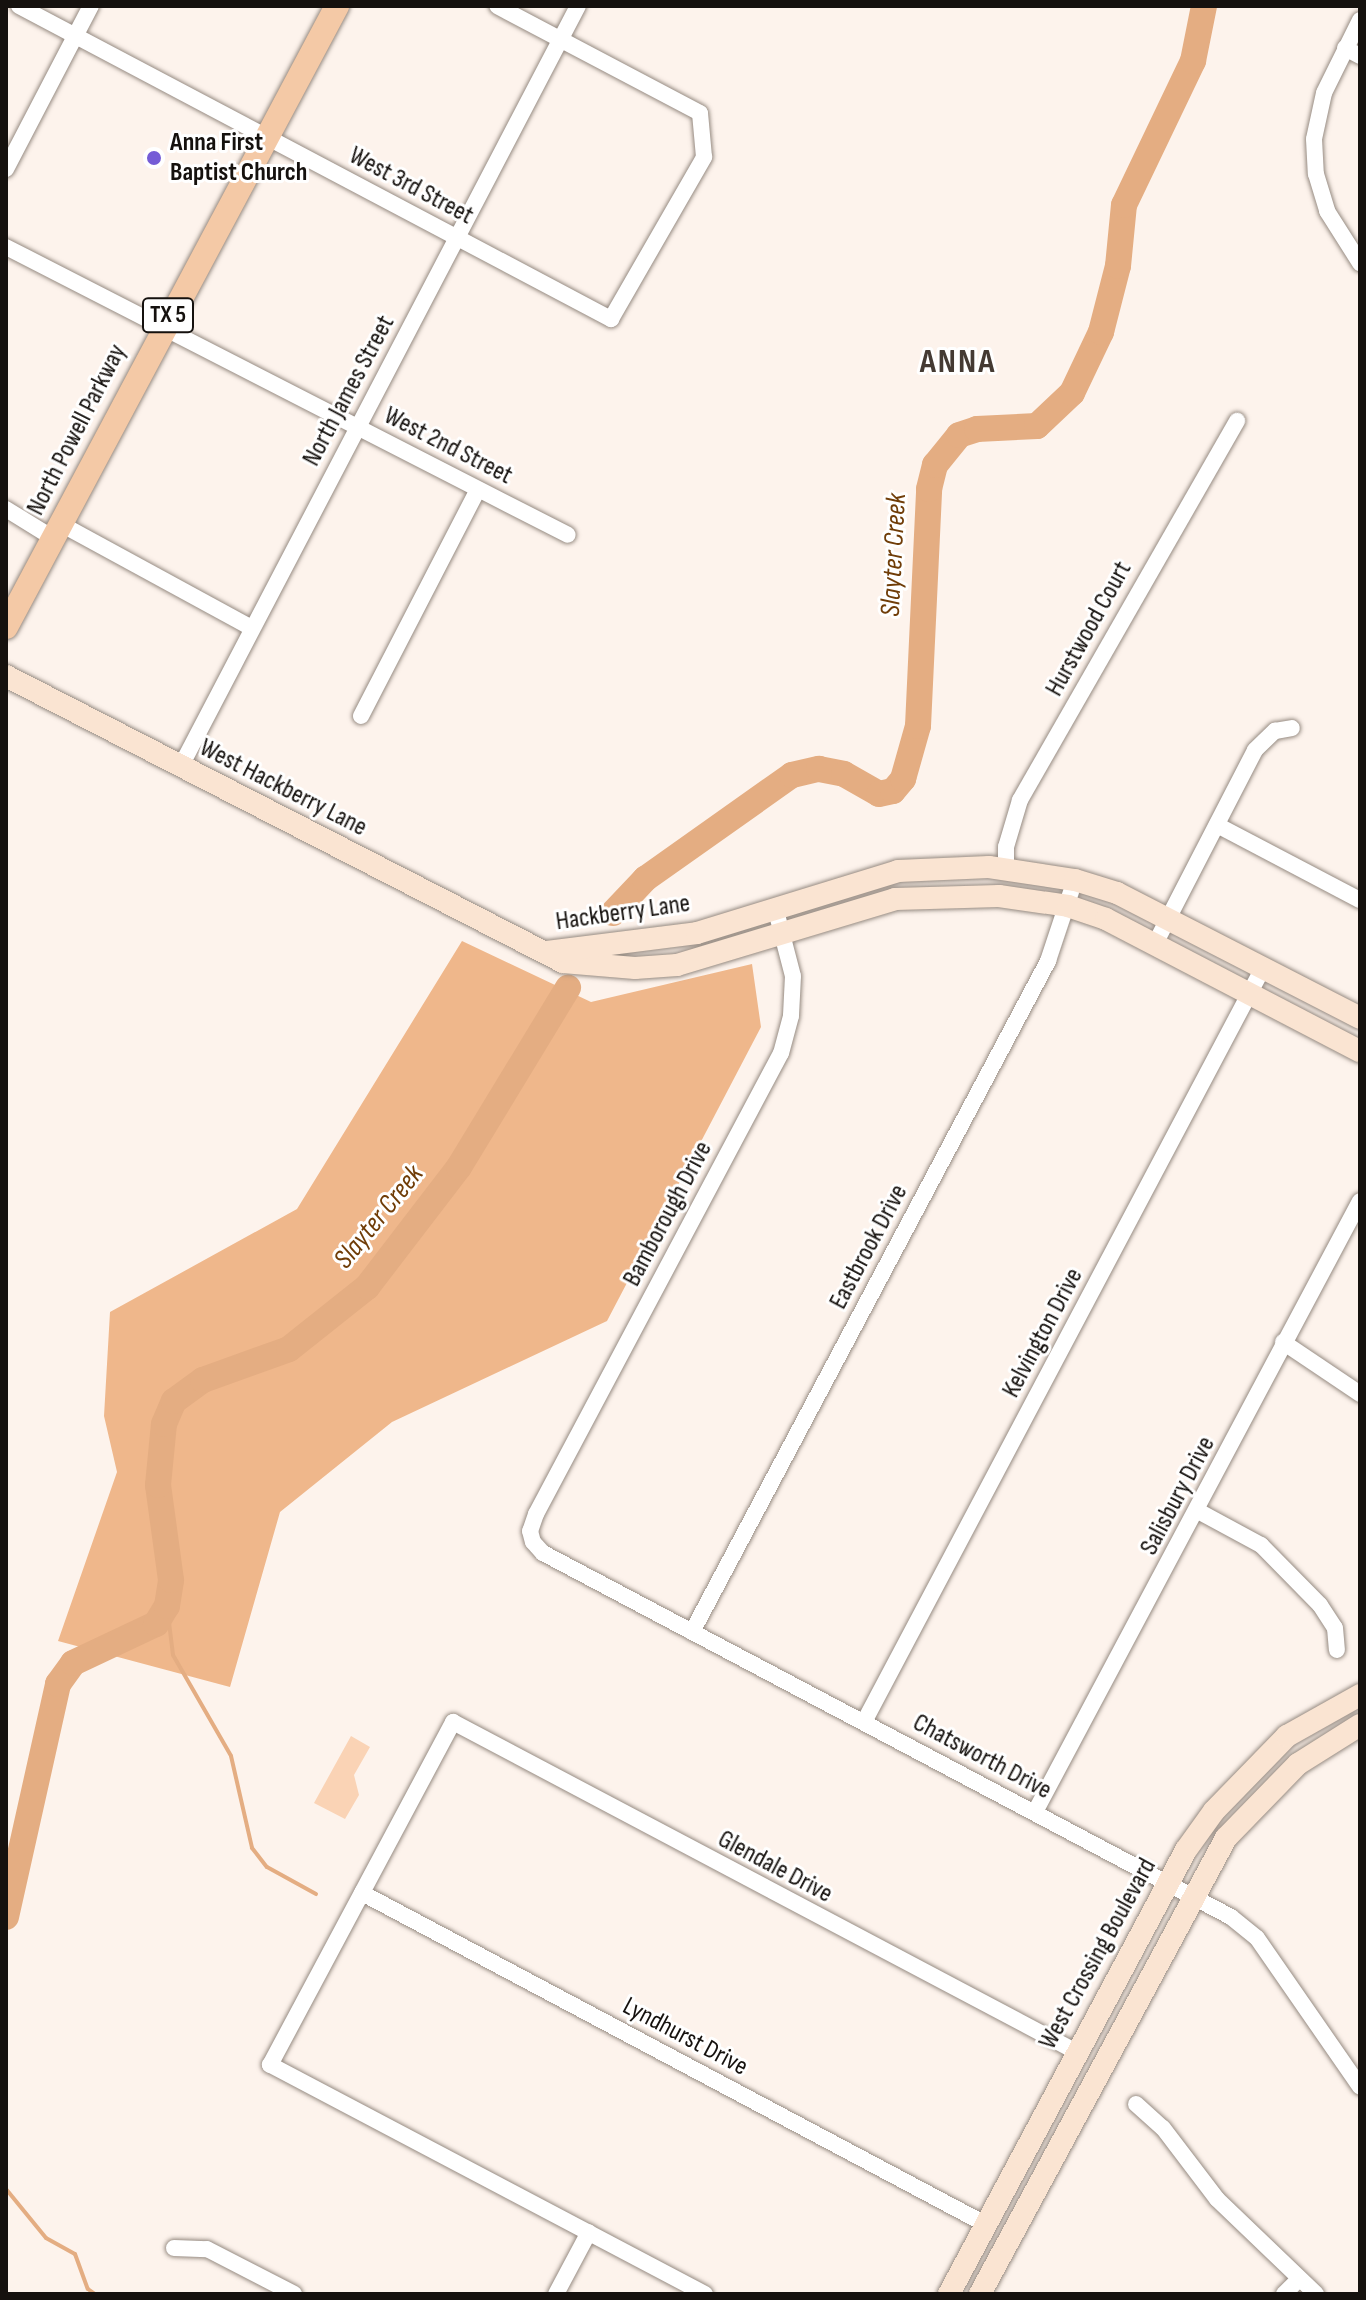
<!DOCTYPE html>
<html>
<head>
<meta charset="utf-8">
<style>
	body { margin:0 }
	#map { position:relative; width:1366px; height:2300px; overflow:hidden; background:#fdf3ec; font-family:"Sofia Sans Condensed",sans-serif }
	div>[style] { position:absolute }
	.green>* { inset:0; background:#fad3b5 }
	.forest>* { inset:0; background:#efb78b }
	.stream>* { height:4px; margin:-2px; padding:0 2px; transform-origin:2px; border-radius:2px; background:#e4ad82 }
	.river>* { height:26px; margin:-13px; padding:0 13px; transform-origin:13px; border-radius:13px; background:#e4ad82 }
	.roads { filter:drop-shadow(0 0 2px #968b82) drop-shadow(0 0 2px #968b82) }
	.street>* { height:16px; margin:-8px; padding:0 8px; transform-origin:8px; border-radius:8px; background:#fff }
	.secondary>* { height:22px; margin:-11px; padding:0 11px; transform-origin:11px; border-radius:11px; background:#fae4d2 }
	.primary>* { height:24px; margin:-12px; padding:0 12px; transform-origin:12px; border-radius:12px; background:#f4c9a6 }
	.dots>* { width:22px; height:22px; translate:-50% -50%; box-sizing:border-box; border:4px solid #fff; border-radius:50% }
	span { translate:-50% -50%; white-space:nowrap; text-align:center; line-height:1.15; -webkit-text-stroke:6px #fff; paint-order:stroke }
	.shield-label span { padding:2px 6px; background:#fff; border:2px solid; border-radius:6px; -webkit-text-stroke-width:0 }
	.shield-label { font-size:24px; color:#15110e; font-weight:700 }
	.poi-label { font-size:26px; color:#15110e; font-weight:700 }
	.left { translate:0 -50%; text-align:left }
	.street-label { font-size:26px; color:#15110e }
	.water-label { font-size:28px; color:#703d08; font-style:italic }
	.district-label { font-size:34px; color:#443a33; font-weight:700; letter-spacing:2px }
	.frame { position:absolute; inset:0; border:8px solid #15110e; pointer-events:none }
</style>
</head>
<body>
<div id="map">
	<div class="green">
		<i style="clip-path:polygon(351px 1736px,370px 1747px,354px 1775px,359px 1795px,345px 1819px,314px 1803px)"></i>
	</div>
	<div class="forest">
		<i style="clip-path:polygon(462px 941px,591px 1002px,752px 964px,761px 1027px,607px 1321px,392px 1422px,280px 1512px,230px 1687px,58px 1641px,117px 1472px,104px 1416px,110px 1312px,297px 1209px)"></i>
	</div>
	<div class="stream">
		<i style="left:167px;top:1606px;width:49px;rotate:83deg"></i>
		<i style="left:173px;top:1655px;width:116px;rotate:60.1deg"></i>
		<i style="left:231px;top:1756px;width:94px;rotate:77.1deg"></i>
		<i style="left:252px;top:1848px;width:24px;rotate:52deg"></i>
		<i style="left:267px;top:1867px;width:56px;rotate:28.9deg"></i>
		<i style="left:6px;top:2189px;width:63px;rotate:50.8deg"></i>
		<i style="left:46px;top:2238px;width:33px;rotate:29deg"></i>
		<i style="left:75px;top:2254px;width:37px;rotate:70deg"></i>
		<i style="left:88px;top:2289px;width:9px;rotate:36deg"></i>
	</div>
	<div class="river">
		<i style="left:613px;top:913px;width:47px;rotate:-46.7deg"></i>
		<i style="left:645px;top:879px;width:180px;rotate:-35.3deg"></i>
		<i style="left:792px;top:775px;width:28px;rotate:-13deg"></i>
		<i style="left:819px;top:769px;width:25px;rotate:11deg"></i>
		<i style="left:844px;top:774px;width:40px;rotate:29.7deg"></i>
		<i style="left:879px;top:794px;width:14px;rotate:-12deg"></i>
		<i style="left:893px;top:791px;width:16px;rotate:-50deg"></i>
		<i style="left:903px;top:779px;width:55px;rotate:-74.2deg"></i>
		<i style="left:918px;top:726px;width:237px;rotate:-87.3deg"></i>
		<i style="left:929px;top:489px;width:25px;rotate:-76deg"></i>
		<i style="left:935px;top:465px;width:38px;rotate:-51deg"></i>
		<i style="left:959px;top:435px;width:19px;rotate:-18deg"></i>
		<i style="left:977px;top:429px;width:60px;rotate:-2.9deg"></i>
		<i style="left:1037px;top:426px;width:48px;rotate:-43.3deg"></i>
		<i style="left:1072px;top:393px;width:68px;rotate:-64.6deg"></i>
		<i style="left:1101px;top:332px;width:68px;rotate:-75.6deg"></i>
		<i style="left:1118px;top:266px;width:61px;rotate:-84.4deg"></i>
		<i style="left:1124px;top:205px;width:160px;rotate:-64.4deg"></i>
		<i style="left:1193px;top:61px;width:56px;rotate:-78.7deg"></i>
		<i style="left:6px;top:1917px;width:239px;rotate:-77.4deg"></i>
		<i style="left:58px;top:1684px;width:26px;rotate:-54deg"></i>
		<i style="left:73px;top:1663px;width:92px;rotate:-25.2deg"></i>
		<i style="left:156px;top:1624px;width:21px;rotate:-59deg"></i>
		<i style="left:167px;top:1606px;width:26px;rotate:-81deg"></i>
		<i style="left:171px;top:1580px;width:96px;rotate:-97.8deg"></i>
		<i style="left:158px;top:1485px;width:61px;rotate:-84.4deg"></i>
		<i style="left:164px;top:1424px;width:25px;rotate:-67deg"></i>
		<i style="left:174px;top:1401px;width:36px;rotate:-36deg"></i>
		<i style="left:203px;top:1380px;width:91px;rotate:-19.8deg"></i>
		<i style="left:289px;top:1349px;width:100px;rotate:-38.5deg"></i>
		<i style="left:367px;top:1287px;width:151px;rotate:-52.5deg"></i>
		<i style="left:459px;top:1167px;width:210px;rotate:-58.7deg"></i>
	</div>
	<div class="roads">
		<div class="street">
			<i style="left:19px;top:6px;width:670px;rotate:27.87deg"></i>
			<i style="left:611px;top:319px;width:187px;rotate:-60.1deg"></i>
			<i style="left:704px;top:157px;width:44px;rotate:-95.2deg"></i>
			<i style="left:700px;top:113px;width:229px;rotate:-152.2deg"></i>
			<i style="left:1360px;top:20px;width:81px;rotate:116.3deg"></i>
			<i style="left:1324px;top:93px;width:47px;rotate:102.3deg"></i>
			<i style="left:1314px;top:139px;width:35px;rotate:87deg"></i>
			<i style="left:1316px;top:174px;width:39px;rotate:73deg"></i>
			<i style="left:1327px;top:211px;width:62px;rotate:57.6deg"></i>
			<i style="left:1345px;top:48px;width:17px;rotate:28deg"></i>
			<i style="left:6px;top:169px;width:184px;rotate:-62.5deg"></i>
			<i style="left:6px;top:247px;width:631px;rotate:27.13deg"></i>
			<i style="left:6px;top:509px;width:55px;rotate:31.7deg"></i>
			<i style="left:61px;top:524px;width:215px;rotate:28.6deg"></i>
			<i style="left:361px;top:716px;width:255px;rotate:-62.7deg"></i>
			<i style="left:181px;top:766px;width:857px;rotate:-62.42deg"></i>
			<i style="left:1217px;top:825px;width:161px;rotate:27.7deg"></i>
			<i style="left:1006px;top:869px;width:22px;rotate:-90deg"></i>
			<i style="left:1006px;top:847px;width:49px;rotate:-73.4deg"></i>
			<i style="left:1020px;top:800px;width:437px;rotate:-60.2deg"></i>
			<i style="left:775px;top:907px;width:71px;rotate:75.4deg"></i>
			<i style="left:793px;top:976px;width:40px;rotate:92.9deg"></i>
			<i style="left:791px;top:1016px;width:38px;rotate:105deg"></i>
			<i style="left:781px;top:1053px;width:522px;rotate:117.99deg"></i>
			<i style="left:536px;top:1514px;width:18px;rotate:109deg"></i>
			<i style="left:530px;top:1531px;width:11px;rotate:75deg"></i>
			<i style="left:533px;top:1542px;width:15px;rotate:48deg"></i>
			<i style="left:543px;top:1553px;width:778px;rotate:27.88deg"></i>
			<i style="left:1231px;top:1917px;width:33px;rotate:39deg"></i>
			<i style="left:1257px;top:1938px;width:181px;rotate:55.3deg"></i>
			<i style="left:1155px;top:944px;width:218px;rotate:-62.7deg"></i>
			<i style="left:1255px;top:750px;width:28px;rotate:-44deg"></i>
			<i style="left:1275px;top:731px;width:17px;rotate:-10deg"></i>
			<i style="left:1283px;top:1342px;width:93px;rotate:34deg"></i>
			<i style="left:1198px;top:1511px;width:72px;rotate:28.4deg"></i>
			<i style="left:1261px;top:1545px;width:84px;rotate:45.5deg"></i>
			<i style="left:1320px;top:1605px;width:27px;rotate:57deg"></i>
			<i style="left:1335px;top:1628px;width:22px;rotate:85deg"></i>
			<i style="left:692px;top:1632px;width:760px;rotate:-62.05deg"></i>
			<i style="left:1048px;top:961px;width:85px;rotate:-71.6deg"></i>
			<i style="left:864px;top:1722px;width:855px;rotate:-62.12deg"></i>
			<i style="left:1035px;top:1812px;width:692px;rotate:-61.99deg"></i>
			<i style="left:362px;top:1893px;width:705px;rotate:27.98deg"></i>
			<i style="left:1136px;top:2104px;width:36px;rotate:42deg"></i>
			<i style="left:1163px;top:2128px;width:89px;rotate:52.7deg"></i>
			<i style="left:1217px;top:2199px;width:137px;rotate:43.8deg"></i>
			<i style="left:174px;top:2248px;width:33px;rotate:2deg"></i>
			<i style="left:207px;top:2249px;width:98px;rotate:27.3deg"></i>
			<i style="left:556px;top:2294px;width:70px;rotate:-62deg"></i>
			<i style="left:705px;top:2294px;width:492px;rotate:-152.2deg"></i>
			<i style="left:270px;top:2065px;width:389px;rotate:-61.9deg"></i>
			<i style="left:453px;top:1722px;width:704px;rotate:27.88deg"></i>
			<i style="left:1284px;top:2294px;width:20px;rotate:-45deg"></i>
		</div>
		<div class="secondary">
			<i style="left:6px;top:676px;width:626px;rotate:27.18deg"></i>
			<i style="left:563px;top:962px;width:72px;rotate:4.8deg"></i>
			<i style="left:635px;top:968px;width:42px;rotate:-4.1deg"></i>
			<i style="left:677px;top:965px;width:228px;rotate:-16.8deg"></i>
			<i style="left:895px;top:899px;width:104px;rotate:-1.7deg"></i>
			<i style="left:999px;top:896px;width:70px;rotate:8.2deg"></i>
			<i style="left:1068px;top:906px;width:40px;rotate:18.9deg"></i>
			<i style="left:1106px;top:919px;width:286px;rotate:27.5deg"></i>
			<i style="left:547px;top:952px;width:151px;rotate:-7.2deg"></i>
			<i style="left:697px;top:933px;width:210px;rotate:-17.1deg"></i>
			<i style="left:898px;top:871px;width:91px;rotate:-2.5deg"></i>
			<i style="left:989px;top:867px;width:87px;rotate:8.6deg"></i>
			<i style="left:1075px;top:880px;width:44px;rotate:17.2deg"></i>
			<i style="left:1117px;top:893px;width:273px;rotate:27.2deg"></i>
			<i style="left:949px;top:2294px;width:503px;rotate:-61.91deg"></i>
			<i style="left:1186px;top:1850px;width:48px;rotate:-54.3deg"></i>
			<i style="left:1214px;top:1811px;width:105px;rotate:-45.8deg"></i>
			<i style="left:1287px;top:1736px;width:84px;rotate:-29.3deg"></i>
			<i style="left:980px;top:2294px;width:518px;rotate:-61.65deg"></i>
			<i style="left:1226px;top:1838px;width:103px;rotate:-45.8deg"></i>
			<i style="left:1298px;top:1764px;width:73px;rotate:-32.2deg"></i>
		</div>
		<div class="primary">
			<i style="left:6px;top:627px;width:704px;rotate:-61.94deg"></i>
		</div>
	</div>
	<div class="dots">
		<i style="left:154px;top:158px;background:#755cd6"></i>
	</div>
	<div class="shield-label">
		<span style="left:168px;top:315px">TX 5</span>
	</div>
	<div class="poi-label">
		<span class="left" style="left:170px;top:158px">Anna First<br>Baptist Church</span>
	</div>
	<div class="street-label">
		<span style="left:411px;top:186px;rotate:28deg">West 3rd Street</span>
		<span style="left:349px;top:391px;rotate:-62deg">North James Street</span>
		<span style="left:77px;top:430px;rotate:-63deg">North Powell Parkway</span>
		<span style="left:448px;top:446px;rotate:27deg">West 2nd Street</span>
		<span style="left:1089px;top:629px;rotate:-61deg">Hurstwood Court</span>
		<span style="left:283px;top:788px;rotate:27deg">West Hackberry Lane</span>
		<span style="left:623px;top:913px;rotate:-8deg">Hackberry Lane</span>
		<span style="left:668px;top:1214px;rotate:-62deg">Bamborough Drive</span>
		<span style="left:869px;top:1247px;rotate:-62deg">Eastbrook Drive</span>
		<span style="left:1043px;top:1333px;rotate:-62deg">Kelvington Drive</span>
		<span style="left:1178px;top:1496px;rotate:-62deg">Salisbury Drive</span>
		<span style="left:982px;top:1757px;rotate:28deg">Chatsworth Drive</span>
		<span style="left:775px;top:1867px;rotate:28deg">Glendale Drive</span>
		<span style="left:1098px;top:1954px;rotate:-61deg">West Crossing Boulevard</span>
		<span style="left:685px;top:2037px;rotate:28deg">Lyndhurst Drive</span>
	</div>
	<div class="water-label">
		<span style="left:894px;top:555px;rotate:-87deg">Slayter Creek</span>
		<span style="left:379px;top:1217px;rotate:-51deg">Slayter Creek</span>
	</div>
	<div class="district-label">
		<span style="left:958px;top:362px">ANNA</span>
	</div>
	<div class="frame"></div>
</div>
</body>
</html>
